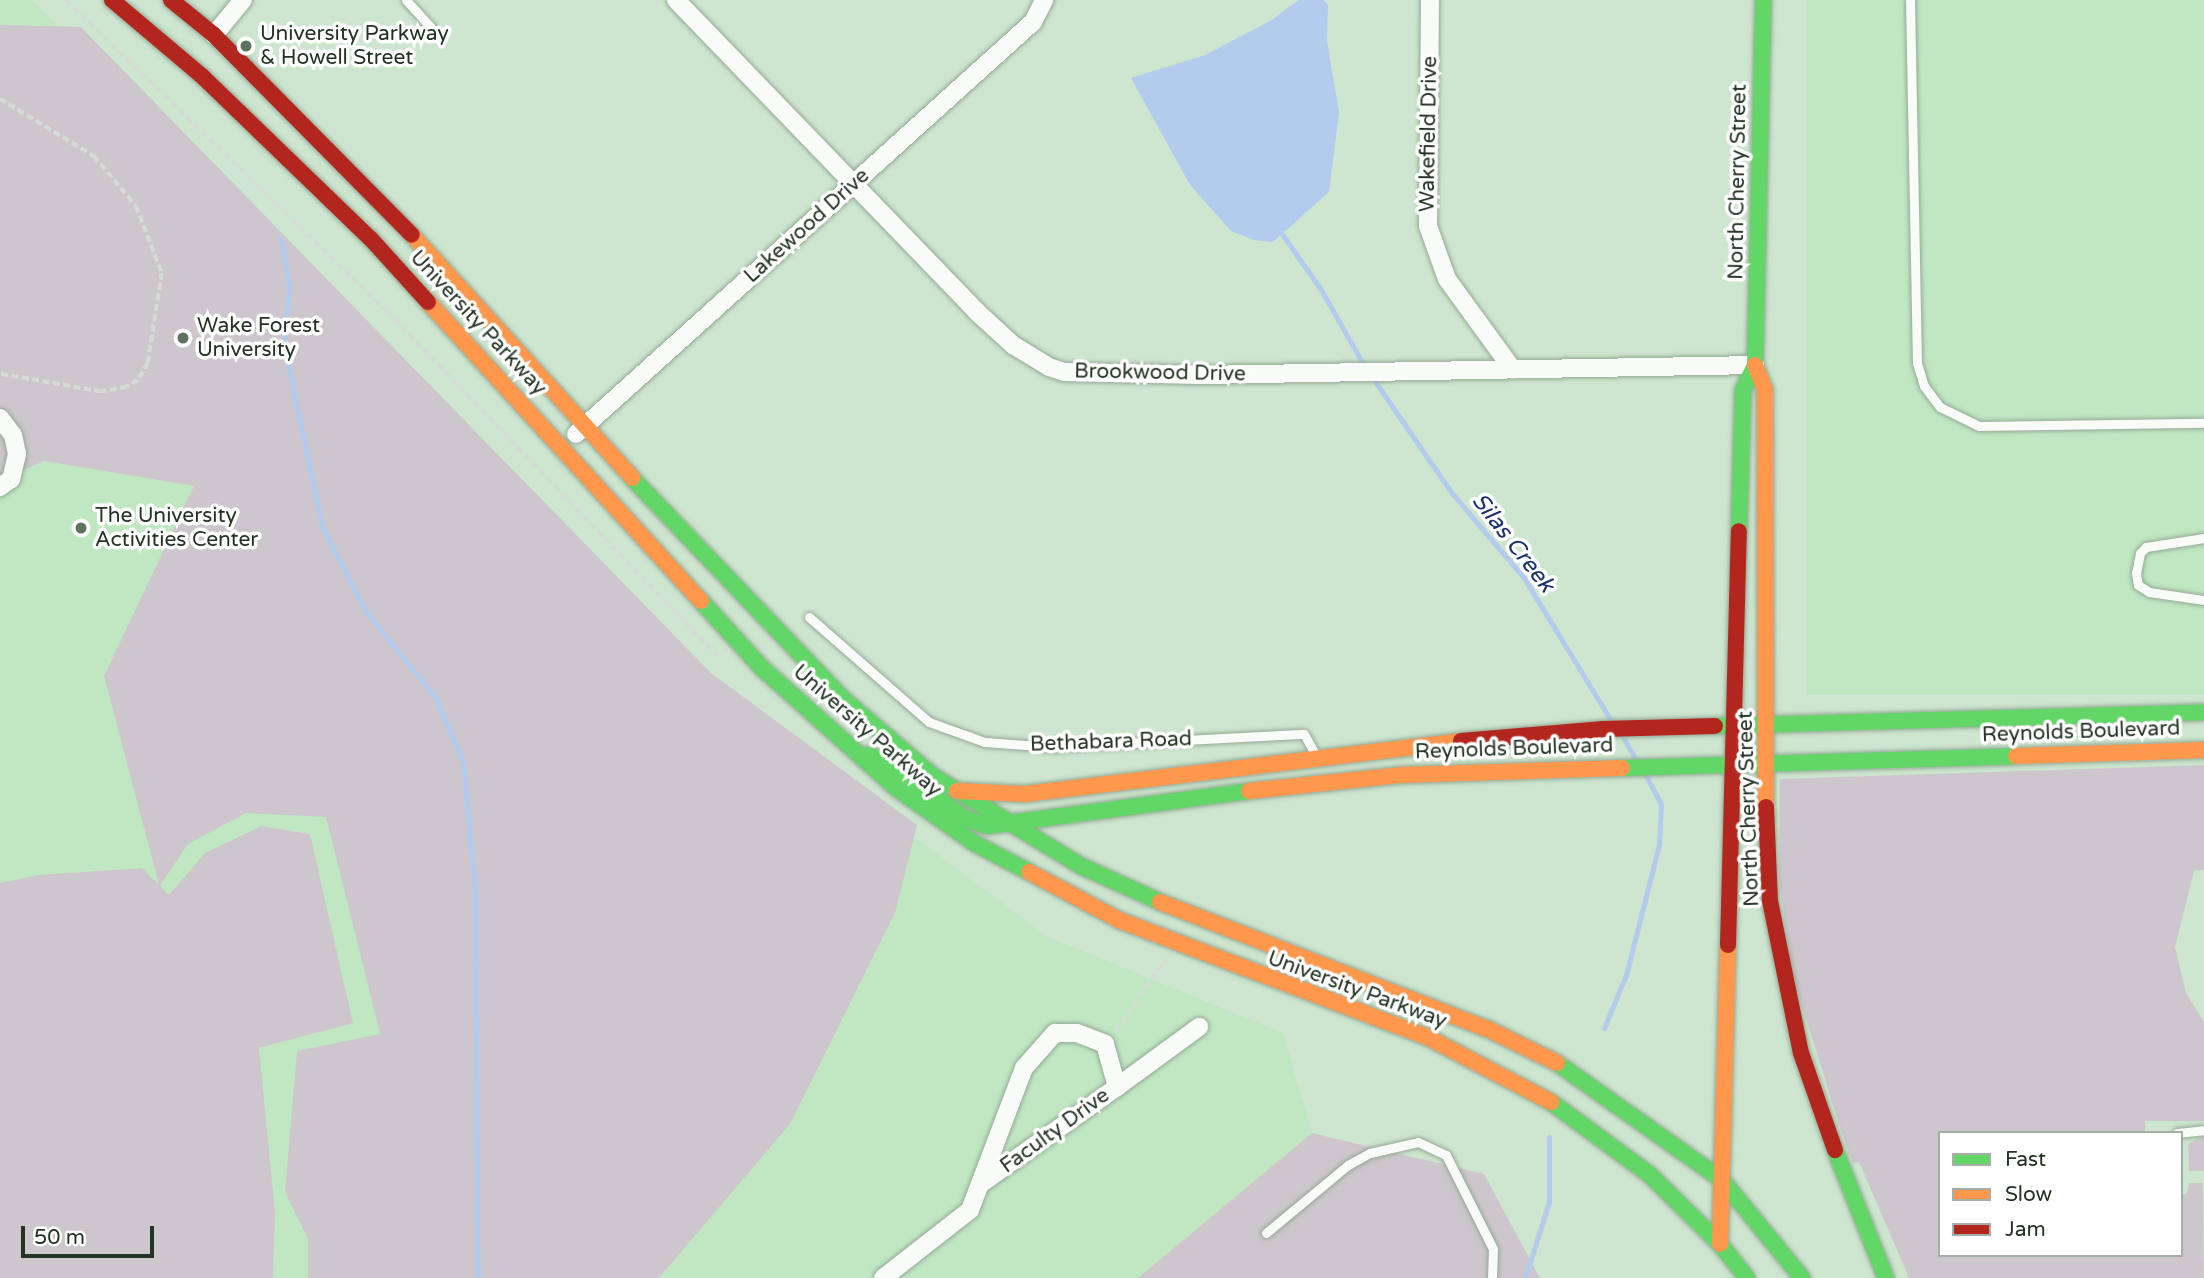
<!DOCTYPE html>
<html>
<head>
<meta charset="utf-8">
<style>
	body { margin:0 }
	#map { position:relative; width:2204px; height:1278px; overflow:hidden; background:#cee6cf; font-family:"Varela Round",sans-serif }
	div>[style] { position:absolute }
	.built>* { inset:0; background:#c0e7c2; transform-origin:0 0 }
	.green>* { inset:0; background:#cdc7cd }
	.water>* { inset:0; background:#b3cbec }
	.stream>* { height:5px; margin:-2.5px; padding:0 2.5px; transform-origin:2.5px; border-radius:2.5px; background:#b3cbec }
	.path>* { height:3.5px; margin-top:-1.75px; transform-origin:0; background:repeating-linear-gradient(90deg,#d5dcd5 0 7px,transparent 0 10.5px) }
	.roads { filter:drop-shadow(0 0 2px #96a997) drop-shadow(0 0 2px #96a997) }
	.lane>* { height:9px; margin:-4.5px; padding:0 4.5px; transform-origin:4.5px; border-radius:4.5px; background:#f8fbf8 }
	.street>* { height:18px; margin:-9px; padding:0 9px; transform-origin:9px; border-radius:9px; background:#f8fbf8 }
	.fast>* { height:16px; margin:-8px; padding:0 8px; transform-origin:8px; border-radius:8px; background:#63d668 }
	.slow>* { height:16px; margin:-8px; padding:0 8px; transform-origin:8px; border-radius:8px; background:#ff974d }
	.jam>* { height:16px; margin:-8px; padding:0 8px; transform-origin:8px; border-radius:8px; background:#b3261e }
	.dots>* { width:19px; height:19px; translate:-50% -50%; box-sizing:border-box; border:4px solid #fff; border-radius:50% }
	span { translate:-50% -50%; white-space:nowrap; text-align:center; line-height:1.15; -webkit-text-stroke:7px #fff; paint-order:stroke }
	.poi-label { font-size:21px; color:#223323 }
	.left { translate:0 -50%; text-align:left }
	.street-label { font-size:21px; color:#223323 }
	.water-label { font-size:23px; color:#1a2f6f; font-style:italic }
	.legend { position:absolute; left:1938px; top:1131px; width:245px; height:126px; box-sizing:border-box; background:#fff; border:2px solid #a7ada7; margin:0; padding:9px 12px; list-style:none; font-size:21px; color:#223323 }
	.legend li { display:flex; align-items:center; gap:14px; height:35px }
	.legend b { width:35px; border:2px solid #a7ada7 }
	.scale { position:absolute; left:21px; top:1226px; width:133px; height:32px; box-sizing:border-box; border:4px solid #223323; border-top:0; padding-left:9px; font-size:21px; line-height:24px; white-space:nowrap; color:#223323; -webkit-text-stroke:5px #fff; paint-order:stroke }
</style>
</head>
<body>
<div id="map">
	<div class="built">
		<i style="clip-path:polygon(0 0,32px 0,700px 676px,1046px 936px,1283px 1033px,1312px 1133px,1138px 1278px,0 1278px)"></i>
		<i style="left:1807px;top:0;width:397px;height:695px"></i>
	</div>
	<div class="green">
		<i style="clip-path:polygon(0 25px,81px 27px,711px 673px,917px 825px,895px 913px,790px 1124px,659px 1278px,308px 1278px,308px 1239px,285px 1192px,297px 1051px,380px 1034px,326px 817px,246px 813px,188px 844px,160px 886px,169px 895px,205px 853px,261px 826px,310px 834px,353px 1023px,259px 1048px,275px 1212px,273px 1278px,0 1278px,0 883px,39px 875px,142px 868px,159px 885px,104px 676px,194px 486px,44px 461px,0 481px)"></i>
		<i style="clip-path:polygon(2204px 765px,2204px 870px,2194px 871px,2175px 947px,2186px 993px,2204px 1022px,2204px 1121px,2145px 1121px,2145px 1133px,1940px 1133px,1940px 1255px,2181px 1255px,2181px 1194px,2187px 1194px,2189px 1183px,2203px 1183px,2204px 1278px,1909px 1278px,1859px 1162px,1853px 1163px,1842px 1134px,1792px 973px,1779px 878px,1780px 779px)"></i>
		<i style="clip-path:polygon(1312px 1133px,1484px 1174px,1540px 1278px,1138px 1278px)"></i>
		<i style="clip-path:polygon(2204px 1136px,2204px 1171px,2189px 1171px,2188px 1144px)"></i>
	</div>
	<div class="water">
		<i style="clip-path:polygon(1299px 0,1324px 0,1328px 5px,1327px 41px,1339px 112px,1329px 192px,1273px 242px,1254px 240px,1231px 231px,1190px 185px,1131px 78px,1205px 55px,1270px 21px)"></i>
	</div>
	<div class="stream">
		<i style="left:1279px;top:230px;width:71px;rotate:54.7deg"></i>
		<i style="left:1320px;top:288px;width:93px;rotate:60.4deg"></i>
		<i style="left:281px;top:238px;width:50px;rotate:80.7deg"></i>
		<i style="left:289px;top:287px;width:58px;rotate:94.9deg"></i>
		<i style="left:284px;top:345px;width:186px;rotate:78.2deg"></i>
		<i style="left:322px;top:527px;width:96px;rotate:62.6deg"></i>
		<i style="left:366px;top:612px;width:109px;rotate:50.9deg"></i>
		<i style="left:435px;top:697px;width:71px;rotate:66.7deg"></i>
		<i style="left:463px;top:762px;width:131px;rotate:84.7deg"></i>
		<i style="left:475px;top:892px;width:386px;rotate:89.6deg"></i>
		<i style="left:1372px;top:377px;width:140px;rotate:55.5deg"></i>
		<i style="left:1451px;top:492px;width:113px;rotate:49.7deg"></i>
		<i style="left:1524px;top:578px;width:169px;rotate:58.6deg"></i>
		<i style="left:1622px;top:735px;width:29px;rotate:61deg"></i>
		<i style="left:1604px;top:1028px;width:57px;rotate:-67.5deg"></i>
		<i style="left:1626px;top:975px;width:134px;rotate:-75.8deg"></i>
		<i style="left:1659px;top:845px;width:41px;rotate:-87.2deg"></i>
		<i style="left:1661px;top:804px;width:34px;rotate:-118deg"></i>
		<i style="left:1525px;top:1278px;width:80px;rotate:-72.5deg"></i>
		<i style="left:1549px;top:1202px;width:65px;rotate:-90deg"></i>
	</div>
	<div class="path">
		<i style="left:66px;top:0;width:447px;rotate:44.1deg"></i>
		<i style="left:387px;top:311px;width:484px;rotate:46.2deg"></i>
		<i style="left:0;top:99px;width:110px;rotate:31.2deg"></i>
		<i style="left:94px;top:156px;width:65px;rotate:50deg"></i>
		<i style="left:136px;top:206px;width:72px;rotate:68.8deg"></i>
		<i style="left:162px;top:273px;width:91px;rotate:98.8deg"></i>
		<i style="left:148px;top:363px;width:20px;rotate:120deg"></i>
		<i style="left:138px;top:380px;width:13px;rotate:148deg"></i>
		<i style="left:127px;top:387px;width:26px;rotate:169deg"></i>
		<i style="left:101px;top:392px;width:103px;rotate:-169.9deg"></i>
		<i style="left:1115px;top:1031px;width:87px;rotate:-54.8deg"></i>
	</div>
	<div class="roads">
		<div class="lane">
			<i style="left:406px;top:0;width:47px;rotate:47.6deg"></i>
			<i style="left:1910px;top:0;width:363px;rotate:88.9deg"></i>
			<i style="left:1917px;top:363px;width:24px;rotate:73deg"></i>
			<i style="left:1924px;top:386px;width:26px;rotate:53deg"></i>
			<i style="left:1940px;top:407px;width:43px;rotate:26deg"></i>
			<i style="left:1979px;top:426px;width:225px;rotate:-0.8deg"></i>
			<i style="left:2204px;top:538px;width:59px;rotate:171.2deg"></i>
			<i style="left:2146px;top:547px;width:8px;rotate:135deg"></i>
			<i style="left:2140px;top:553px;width:20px;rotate:101deg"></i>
			<i style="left:2136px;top:573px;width:12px;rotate:81deg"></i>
			<i style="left:2138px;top:585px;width:13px;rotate:32deg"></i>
			<i style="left:2149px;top:592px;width:56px;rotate:8.3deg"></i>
			<i style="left:809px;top:617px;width:159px;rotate:41.2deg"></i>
			<i style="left:929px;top:722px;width:59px;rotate:19.7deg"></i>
			<i style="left:985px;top:742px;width:68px;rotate:4.2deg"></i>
			<i style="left:1053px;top:747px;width:251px;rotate:-3deg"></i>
			<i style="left:1304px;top:734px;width:25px;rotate:61deg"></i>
			<i style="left:2177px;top:1133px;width:27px;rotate:-6deg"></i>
			<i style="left:1266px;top:1233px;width:107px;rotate:-39.7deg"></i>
			<i style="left:1348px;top:1165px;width:25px;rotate:-29deg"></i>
			<i style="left:1370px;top:1153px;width:49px;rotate:-12.9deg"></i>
			<i style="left:1418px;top:1142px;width:31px;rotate:25deg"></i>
			<i style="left:1446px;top:1155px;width:105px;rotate:63.4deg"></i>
			<i style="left:1493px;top:1249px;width:29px;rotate:92deg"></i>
		</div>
		<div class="street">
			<i style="left:676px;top:0;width:434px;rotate:46deg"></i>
			<i style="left:977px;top:312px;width:49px;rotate:42.5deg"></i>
			<i style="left:1013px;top:345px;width:42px;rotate:31.4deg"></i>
			<i style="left:1049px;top:367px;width:16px;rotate:18deg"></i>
			<i style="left:1064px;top:372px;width:137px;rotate:1.3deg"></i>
			<i style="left:1201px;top:375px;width:554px;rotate:-1.03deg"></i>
			<i style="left:1430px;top:0;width:226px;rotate:90.5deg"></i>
			<i style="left:1428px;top:226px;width:56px;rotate:70.3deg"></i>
			<i style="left:1447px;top:279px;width:112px;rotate:54deg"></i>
			<i style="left:214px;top:35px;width:45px;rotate:-50.4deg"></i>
			<i style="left:0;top:418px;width:21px;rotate:53deg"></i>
			<i style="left:13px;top:435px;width:19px;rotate:78deg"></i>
			<i style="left:17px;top:454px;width:26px;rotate:103deg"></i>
			<i style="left:11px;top:479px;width:14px;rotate:144deg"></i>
			<i style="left:576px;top:434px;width:615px;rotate:-42.04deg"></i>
			<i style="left:1033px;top:22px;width:25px;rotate:-63deg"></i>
			<i style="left:1117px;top:1087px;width:102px;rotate:-36.2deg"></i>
			<i style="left:883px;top:1278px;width:110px;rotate:-38deg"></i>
			<i style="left:970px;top:1210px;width:152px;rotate:-69.2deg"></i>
			<i style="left:1024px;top:1068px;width:47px;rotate:-48.5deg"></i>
			<i style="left:1055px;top:1033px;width:22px"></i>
			<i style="left:1077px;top:1033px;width:30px;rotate:21deg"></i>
			<i style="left:1105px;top:1044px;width:45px;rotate:74.4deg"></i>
			<i style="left:1117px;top:1087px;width:166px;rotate:144.6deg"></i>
		</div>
		<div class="fast">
			<i style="left:632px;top:478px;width:303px;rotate:46.3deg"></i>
			<i style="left:841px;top:697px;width:121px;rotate:40.7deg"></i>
			<i style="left:933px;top:776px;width:173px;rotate:31.3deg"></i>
			<i style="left:1081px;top:866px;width:87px;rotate:24.5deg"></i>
			<i style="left:1739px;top:531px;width:141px;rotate:-88.4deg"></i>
			<i style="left:1743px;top:390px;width:28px;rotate:-64deg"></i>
			<i style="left:1755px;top:365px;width:365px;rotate:-88.7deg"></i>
			<i style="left:701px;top:601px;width:91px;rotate:47.7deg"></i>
			<i style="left:762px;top:668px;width:180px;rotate:41.8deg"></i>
			<i style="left:896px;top:788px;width:95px;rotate:35.2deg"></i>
			<i style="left:974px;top:843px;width:62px;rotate:27.8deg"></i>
			<i style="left:1715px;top:726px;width:489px;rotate:-1.6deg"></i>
			<i style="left:868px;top:755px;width:20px;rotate:20deg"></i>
			<i style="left:887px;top:762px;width:96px;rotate:35.7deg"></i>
			<i style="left:965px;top:818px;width:23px;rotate:20deg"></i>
			<i style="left:987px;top:826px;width:264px;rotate:-7.6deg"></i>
			<i style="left:1622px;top:768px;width:394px;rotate:-1.7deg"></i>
			<i style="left:1557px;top:1063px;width:202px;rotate:35.3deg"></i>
			<i style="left:1722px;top:1180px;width:127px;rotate:50.8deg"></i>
			<i style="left:1551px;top:1102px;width:123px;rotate:36.4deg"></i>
			<i style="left:1650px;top:1175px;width:98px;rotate:44.6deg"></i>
			<i style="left:1720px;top:1244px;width:43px;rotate:51.5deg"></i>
			<i style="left:1835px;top:1150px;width:138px;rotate:68.3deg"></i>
		</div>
		<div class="slow">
			<i style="left:412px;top:235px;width:328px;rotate:47.8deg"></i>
			<i style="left:428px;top:302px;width:405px;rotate:47.6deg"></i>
			<i style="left:1755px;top:365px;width:27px;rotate:68deg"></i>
			<i style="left:1765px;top:390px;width:417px;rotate:89.9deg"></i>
			<i style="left:2016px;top:756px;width:188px;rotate:-1.8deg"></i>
			<i style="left:957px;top:791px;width:68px;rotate:2.5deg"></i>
			<i style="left:1025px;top:794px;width:439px;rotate:-6.9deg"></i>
			<i style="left:1249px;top:791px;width:154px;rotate:-6deg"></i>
			<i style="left:1402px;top:775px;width:220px;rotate:-1.8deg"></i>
			<i style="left:1029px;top:872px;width:102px;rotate:28.1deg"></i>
			<i style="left:1119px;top:920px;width:332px;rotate:20.8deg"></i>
			<i style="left:1429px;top:1038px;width:138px;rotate:27.7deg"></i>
			<i style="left:1160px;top:902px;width:352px;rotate:21.2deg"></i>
			<i style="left:1488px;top:1029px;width:77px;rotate:26.2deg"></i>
			<i style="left:1720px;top:1244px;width:299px;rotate:-88.5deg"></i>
		</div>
		<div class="jam">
			<i style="left:112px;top:0;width:119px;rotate:40.2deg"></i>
			<i style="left:203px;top:77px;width:233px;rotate:44deg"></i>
			<i style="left:371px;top:239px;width:85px;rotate:47.9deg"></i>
			<i style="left:171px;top:0;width:55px;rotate:39.1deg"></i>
			<i style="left:214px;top:35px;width:281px;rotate:45.3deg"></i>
			<i style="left:1461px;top:741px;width:143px;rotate:-4.8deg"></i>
			<i style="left:1603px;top:729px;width:112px;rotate:-1.5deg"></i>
			<i style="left:1766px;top:807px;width:94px;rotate:87.6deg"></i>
			<i style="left:1770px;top:901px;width:155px;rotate:78.5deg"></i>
			<i style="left:1801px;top:1053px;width:103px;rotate:70.7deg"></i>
			<i style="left:1728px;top:945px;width:414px;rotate:-88.5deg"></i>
		</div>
	</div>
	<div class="dots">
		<i style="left:246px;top:46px;background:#5e725f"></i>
		<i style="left:183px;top:338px;background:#5e725f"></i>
		<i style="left:81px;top:528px;background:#5e725f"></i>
	</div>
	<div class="poi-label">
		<span class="left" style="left:260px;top:46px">University Parkway<br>&amp; Howell Street</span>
		<span class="left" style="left:197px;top:338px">Wake Forest<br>University</span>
		<span class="left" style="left:95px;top:528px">The University<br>Activities Center</span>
	</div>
	<div class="street-label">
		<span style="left:1429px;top:134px;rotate:-89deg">Wakefield Drive</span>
		<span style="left:1738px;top:182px;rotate:-89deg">North Cherry Street</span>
		<span style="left:807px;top:226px;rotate:-42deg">Lakewood Drive</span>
		<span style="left:478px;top:323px;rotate:47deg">University Parkway</span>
		<span style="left:1160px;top:373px;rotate:1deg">Brookwood Drive</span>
		<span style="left:867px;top:731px;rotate:41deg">University Parkway</span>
		<span style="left:2081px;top:732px;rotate:-2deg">Reynolds Boulevard</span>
		<span style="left:1111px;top:742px;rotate:-2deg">Bethabara Road</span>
		<span style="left:1514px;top:749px;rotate:-2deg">Reynolds Boulevard</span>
		<span style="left:1749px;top:809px;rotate:-92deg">North Cherry Street</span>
		<span style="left:1357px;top:990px;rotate:20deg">University Parkway</span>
		<span style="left:1055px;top:1131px;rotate:-36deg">Faculty Drive</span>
	</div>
	<div class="water-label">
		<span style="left:1513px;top:543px;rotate:52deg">Silas Creek</span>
	</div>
	<ul class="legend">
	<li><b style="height:9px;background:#63d668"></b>Fast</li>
	<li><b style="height:9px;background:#ff974d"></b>Slow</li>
	<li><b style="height:9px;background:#b3261e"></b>Jam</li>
	</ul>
	<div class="scale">50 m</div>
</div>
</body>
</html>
